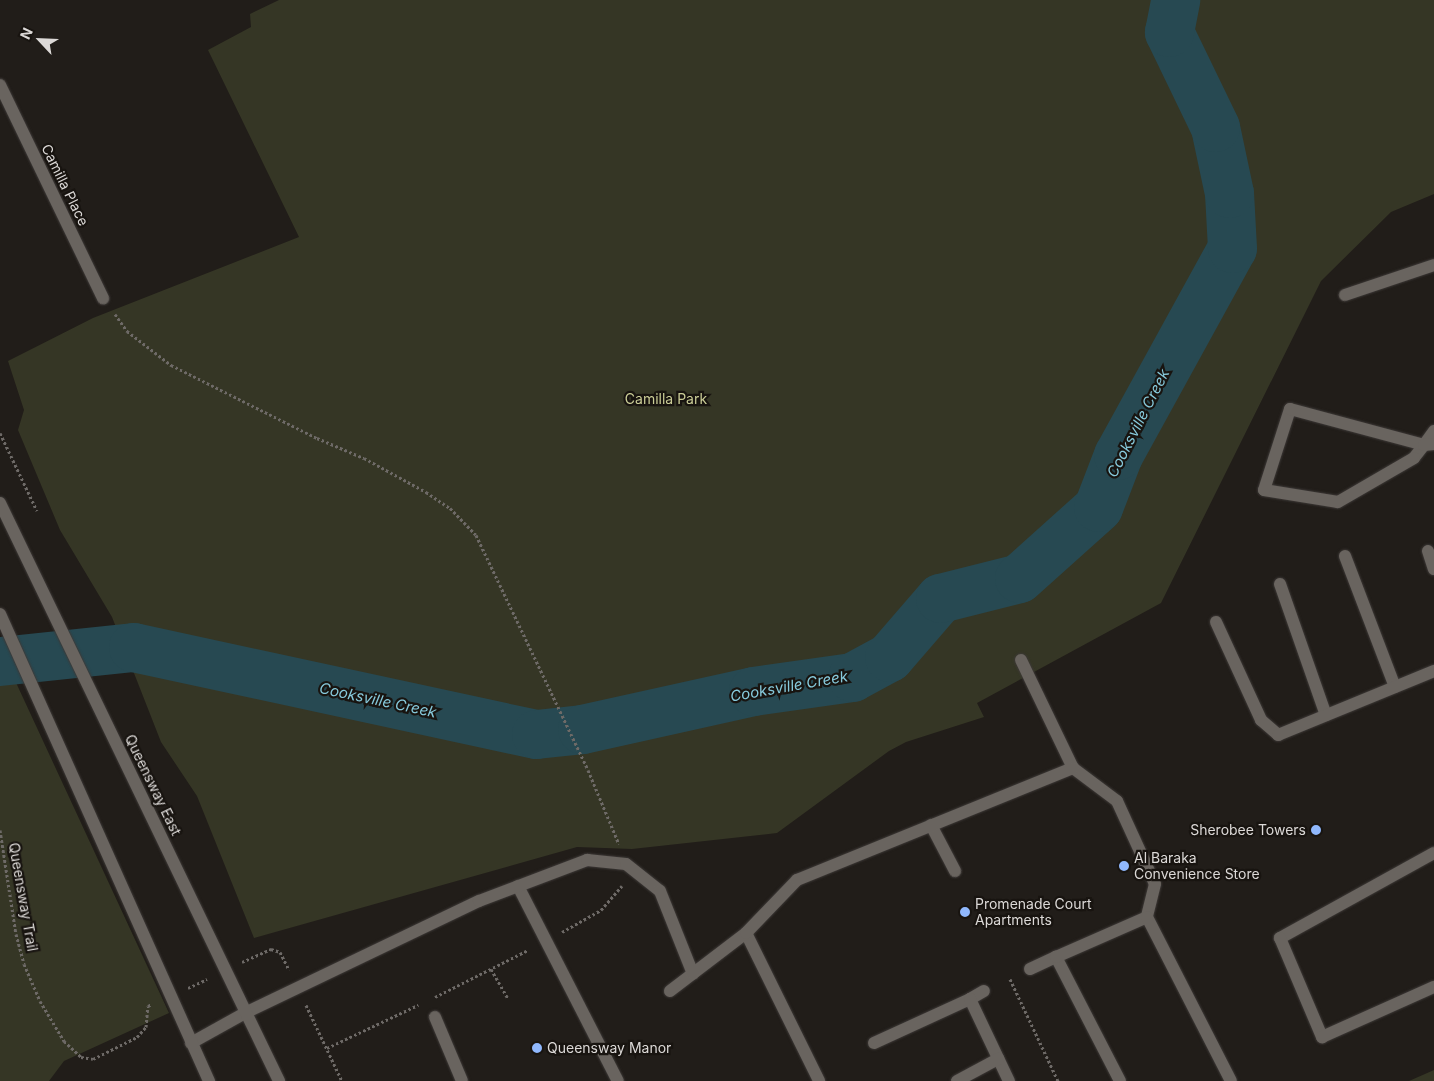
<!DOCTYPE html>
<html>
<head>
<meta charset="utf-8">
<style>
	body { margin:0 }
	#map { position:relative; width:1434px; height:1081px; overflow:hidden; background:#211d19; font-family:Inter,sans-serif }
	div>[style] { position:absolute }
	.green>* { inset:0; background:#353625 }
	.river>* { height:49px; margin:-24.5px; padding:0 24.5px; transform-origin:24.5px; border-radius:24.5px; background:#274952 }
	.path>* { height:3px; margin-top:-1.5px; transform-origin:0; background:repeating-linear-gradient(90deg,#6e6a67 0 2.5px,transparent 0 5px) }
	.roads { filter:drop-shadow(0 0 1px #3d3937) drop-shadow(0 0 1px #3d3937) }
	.service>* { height:12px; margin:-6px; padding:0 6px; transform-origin:6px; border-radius:6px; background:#69645f }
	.minor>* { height:12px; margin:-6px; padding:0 6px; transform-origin:6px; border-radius:6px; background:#69645f }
	.secondary>* { height:12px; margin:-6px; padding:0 6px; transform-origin:6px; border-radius:6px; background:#69645f }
	.dots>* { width:14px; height:14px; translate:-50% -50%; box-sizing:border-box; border:2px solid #181410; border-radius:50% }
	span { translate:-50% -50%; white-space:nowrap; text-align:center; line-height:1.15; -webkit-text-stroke:4.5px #181410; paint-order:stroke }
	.street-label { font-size:14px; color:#dcd9d7 }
	.park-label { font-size:14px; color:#cacc96 }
	.poi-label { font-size:14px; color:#dcd9d7 }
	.right { translate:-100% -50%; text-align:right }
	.left { translate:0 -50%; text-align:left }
	.water-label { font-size:15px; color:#87cadc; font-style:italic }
	.north { position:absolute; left:15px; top:15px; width:50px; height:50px; -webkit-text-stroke:4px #181410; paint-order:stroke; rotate:295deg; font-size:14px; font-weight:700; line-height:20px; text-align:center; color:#dcd9d7 }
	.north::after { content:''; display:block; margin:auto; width:18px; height:22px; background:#dcd9d7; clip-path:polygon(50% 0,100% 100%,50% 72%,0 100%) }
</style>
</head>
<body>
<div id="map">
	<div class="green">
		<i style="clip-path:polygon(279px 0,1434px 0,1434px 194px,1391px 212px,1321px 281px,1161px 603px,977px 703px,984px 717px,906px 742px,889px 751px,777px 833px,632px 849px,577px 847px,254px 938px,197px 796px,161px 742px,112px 617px,60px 530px,18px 430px,24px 410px,8px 361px,93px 318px,299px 237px,208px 50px,251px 27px,250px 14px)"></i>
		<i style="clip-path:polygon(0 648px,169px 1013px,64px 1061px,49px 1081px,0 1081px)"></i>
		<i style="clip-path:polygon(1434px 1070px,1434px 1081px,1409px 1081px)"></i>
	</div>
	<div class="river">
		<i style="left:0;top:661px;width:134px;rotate:-6deg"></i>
		<i style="left:133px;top:647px;width:412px;rotate:12.2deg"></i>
		<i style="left:536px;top:734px;width:46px;rotate:-6.2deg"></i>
		<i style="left:582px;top:729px;width:175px;rotate:-12.5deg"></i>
		<i style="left:753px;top:691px;width:100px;rotate:-8deg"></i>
		<i style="left:852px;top:677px;width:42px;rotate:-28.4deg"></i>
		<i style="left:889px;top:657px;width:78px;rotate:-49.2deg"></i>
		<i style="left:940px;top:598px;width:81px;rotate:-14.2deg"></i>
		<i style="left:1019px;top:578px;width:106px;rotate:-41.9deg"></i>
		<i style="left:1098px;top:507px;width:56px;rotate:-69deg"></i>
		<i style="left:1118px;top:455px;width:236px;rotate:-61.2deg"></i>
		<i style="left:1232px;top:248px;width:55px;rotate:-93.1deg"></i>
		<i style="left:1229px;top:193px;width:67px;rotate:-102deg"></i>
		<i style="left:1215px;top:127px;width:106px;rotate:-115.8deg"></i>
		<i style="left:1169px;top:32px;width:33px;rotate:-79deg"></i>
	</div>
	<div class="path">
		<i style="left:115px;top:314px;width:21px;rotate:55deg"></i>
		<i style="left:127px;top:331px;width:56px;rotate:37.7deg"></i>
		<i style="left:171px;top:365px;width:163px;rotate:26.6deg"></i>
		<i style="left:317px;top:438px;width:51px;rotate:23.1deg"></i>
		<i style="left:364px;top:458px;width:71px;rotate:28.7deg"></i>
		<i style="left:426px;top:492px;width:29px;rotate:34deg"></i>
		<i style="left:450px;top:508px;width:37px;rotate:46deg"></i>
		<i style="left:476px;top:535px;width:260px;rotate:64.5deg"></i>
		<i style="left:588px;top:770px;width:80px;rotate:67.3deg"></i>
		<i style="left:0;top:433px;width:86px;rotate:64.6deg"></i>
		<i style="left:0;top:830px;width:105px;rotate:81.3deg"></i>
		<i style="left:16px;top:934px;width:31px;rotate:75deg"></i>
		<i style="left:24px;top:964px;width:40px;rotate:66.6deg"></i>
		<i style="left:40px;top:1001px;width:47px;rotate:59deg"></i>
		<i style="left:64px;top:1041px;width:23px;rotate:43deg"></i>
		<i style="left:81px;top:1057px;width:12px;rotate:9deg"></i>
		<i style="left:93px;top:1059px;width:49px;rotate:-26.6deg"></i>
		<i style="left:137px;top:1037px;width:13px;rotate:-48deg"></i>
		<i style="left:146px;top:1027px;width:21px;rotate:-85deg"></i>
		<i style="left:148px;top:1006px;width:4px;rotate:-27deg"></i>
		<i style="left:562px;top:932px;width:45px;rotate:-29.4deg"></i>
		<i style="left:601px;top:910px;width:32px;rotate:-49deg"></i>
		<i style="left:242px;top:962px;width:32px;rotate:-24deg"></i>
		<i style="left:271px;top:949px;width:9px;rotate:18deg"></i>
		<i style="left:280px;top:952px;width:20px;rotate:63deg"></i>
		<i style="left:491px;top:969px;width:34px;rotate:60deg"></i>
		<i style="left:1010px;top:979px;width:113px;rotate:64.8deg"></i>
		<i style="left:188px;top:988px;width:21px;rotate:-25deg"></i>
		<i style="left:435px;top:997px;width:104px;rotate:-26.8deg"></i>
		<i style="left:306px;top:1005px;width:84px;rotate:64.7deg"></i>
		<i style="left:327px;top:1048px;width:101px;rotate:-25.3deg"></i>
	</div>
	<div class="roads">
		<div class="service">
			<i style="left:1345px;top:295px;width:94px;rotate:-18.6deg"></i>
			<i style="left:1434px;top:431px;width:17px;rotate:126deg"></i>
			<i style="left:1424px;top:445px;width:16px;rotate:128deg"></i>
			<i style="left:1414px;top:458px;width:88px;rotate:149.9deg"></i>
			<i style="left:1338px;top:502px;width:75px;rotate:-170.8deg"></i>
			<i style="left:1264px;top:490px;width:85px;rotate:-72.2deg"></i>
			<i style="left:1290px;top:409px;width:139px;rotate:15deg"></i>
			<i style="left:1424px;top:445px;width:10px;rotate:-6deg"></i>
			<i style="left:1428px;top:551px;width:19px;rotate:72deg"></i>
			<i style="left:1345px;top:556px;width:140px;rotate:69.1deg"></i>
			<i style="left:1280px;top:584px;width:139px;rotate:70.7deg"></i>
			<i style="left:1216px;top:622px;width:108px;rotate:65.3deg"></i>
			<i style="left:1261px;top:720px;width:23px;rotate:41deg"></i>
			<i style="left:1278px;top:735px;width:169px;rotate:-22.3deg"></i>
			<i style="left:1021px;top:660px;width:120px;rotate:64.3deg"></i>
			<i style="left:1073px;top:768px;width:55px;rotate:36.9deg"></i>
			<i style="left:1117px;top:801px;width:91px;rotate:65.4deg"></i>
			<i style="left:1155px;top:884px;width:34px;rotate:104deg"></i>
			<i style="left:931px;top:825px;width:52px;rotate:62.4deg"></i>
			<i style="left:1434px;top:853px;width:176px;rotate:151.1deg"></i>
			<i style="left:1280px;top:938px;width:108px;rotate:67deg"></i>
			<i style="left:1322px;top:1037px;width:123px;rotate:-24.1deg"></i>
			<i style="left:518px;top:886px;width:219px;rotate:62.9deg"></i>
			<i style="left:746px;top:933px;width:165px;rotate:63.7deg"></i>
			<i style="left:1030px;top:969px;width:29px;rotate:-25deg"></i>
			<i style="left:670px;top:991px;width:96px;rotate:-37.3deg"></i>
			<i style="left:746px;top:933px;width:74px;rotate:-46.1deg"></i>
			<i style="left:797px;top:880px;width:298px;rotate:-22.1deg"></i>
			<i style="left:970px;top:999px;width:16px;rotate:-30deg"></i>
			<i style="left:435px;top:1017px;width:69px;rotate:67.1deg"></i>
			<i style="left:191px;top:1043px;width:64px;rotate:-29deg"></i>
			<i style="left:247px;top:1012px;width:257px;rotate:-25.6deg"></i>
			<i style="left:479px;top:901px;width:116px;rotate:-20.8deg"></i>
			<i style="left:587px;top:860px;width:39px;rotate:6deg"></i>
			<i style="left:626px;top:864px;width:43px;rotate:38.5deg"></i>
			<i style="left:660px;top:891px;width:89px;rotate:68.3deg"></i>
			<i style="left:874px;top:1043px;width:106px;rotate:-24.6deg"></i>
			<i style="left:970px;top:999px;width:91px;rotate:64.6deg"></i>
			<i style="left:957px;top:1081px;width:47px;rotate:-28.2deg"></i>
			<i style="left:1120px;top:1081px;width:140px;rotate:-117.3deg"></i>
			<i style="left:1056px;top:957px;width:99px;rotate:-23.7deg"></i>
			<i style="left:1147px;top:917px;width:184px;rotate:62.9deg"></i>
		</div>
		<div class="minor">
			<i style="left:0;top:85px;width:237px;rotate:64.2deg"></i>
		</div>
		<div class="secondary">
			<i style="left:0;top:503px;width:642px;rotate:64.23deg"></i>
			<i style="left:0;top:614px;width:512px;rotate:65.89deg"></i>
		</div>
	</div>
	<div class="dots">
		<i style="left:1316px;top:830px;background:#90b8fd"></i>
		<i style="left:1124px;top:866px;background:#90b8fd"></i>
		<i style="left:965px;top:912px;background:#90b8fd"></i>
		<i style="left:537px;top:1048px;background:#90b8fd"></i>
	</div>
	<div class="street-label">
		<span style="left:65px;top:185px;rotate:64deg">Camilla Place</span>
		<span style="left:153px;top:785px;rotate:64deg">Queensway East</span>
		<span style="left:23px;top:897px;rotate:80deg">Queensway Trail</span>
	</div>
	<div class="park-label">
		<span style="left:666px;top:399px">Camilla Park</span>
	</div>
	<div class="poi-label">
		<span class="right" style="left:1306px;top:830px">Sherobee Towers</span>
		<span class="left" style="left:1134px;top:866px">Al Baraka<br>Convenience Store</span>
		<span class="left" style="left:975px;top:912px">Promenade Court<br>Apartments</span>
		<span class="left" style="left:547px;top:1048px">Queensway Manor</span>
	</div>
	<div class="water-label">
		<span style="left:1138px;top:423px;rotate:-63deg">Cooksville Creek</span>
		<span style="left:789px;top:686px;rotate:-10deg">Cooksville Creek</span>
		<span style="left:378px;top:700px;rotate:12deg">Cooksville Creek</span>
	</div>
	<div class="north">N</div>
</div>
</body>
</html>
